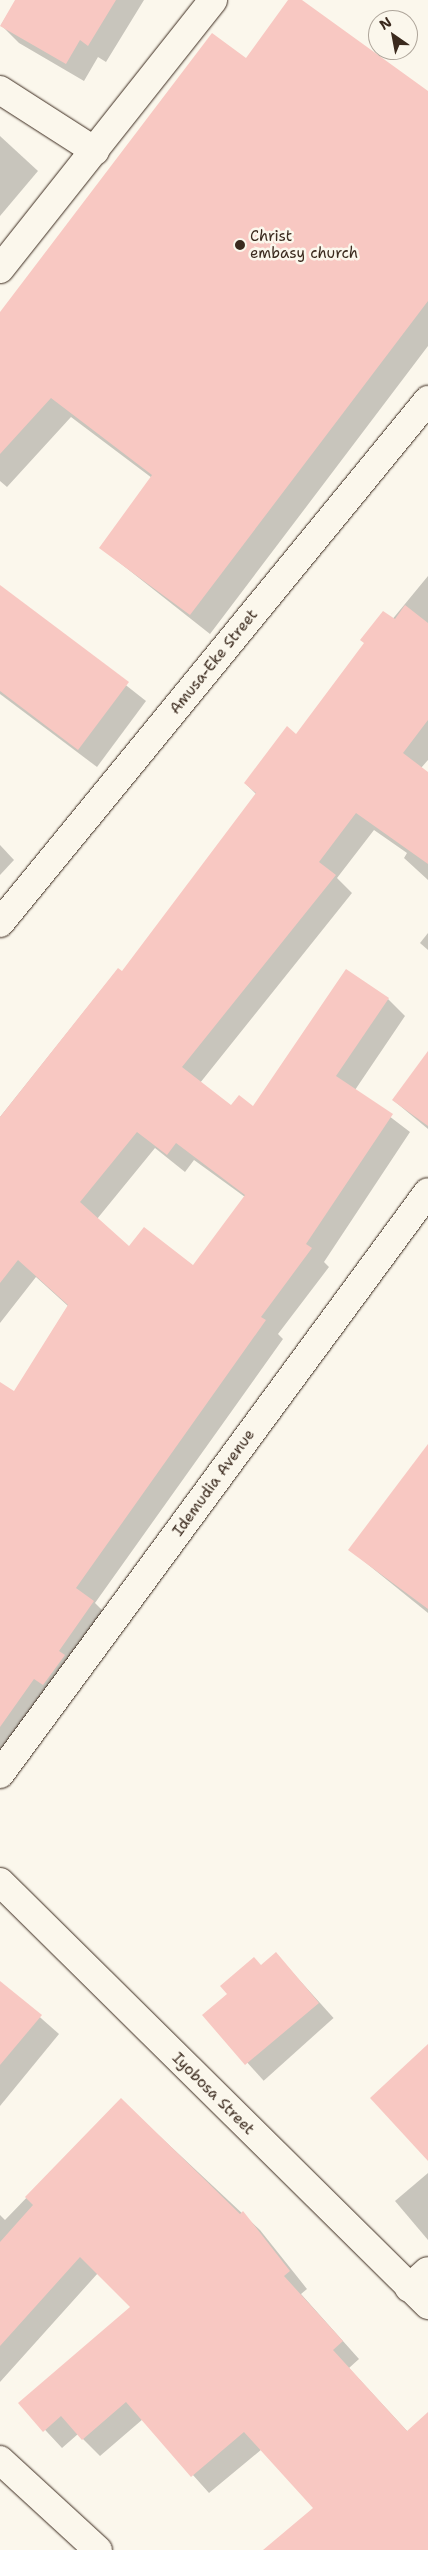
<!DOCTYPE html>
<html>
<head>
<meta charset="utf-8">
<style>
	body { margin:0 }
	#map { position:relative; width:428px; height:2550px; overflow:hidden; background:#fbf7ec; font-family:"Shantell Sans",sans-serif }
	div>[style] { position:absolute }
	.shadow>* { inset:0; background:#0003; transform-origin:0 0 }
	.building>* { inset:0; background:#f8c8c2 }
	.roads { filter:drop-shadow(0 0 1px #3b2a1e) drop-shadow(0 0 1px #3b2a1e) }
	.minor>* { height:28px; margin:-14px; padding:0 14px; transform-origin:14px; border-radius:14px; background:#fbf7ec }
	.dots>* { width:14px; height:14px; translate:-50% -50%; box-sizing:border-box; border:2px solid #fbf7ec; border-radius:50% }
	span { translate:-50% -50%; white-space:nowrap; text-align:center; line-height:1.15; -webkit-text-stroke:5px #fbf7ec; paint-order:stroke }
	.poi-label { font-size:15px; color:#3b2a1e }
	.left { translate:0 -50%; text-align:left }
	.street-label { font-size:15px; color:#3b2a1e }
	.north { position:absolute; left:368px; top:10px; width:50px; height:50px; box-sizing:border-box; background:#fbf7ec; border:1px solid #aea59a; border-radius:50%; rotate:327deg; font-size:14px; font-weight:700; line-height:20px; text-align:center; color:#3b2a1e }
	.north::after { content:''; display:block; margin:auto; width:18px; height:22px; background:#3b2a1e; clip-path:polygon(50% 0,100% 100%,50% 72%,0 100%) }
</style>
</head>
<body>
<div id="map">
	<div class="shadow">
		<i style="clip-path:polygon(16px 0,144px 0,106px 62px,98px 57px,84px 81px,19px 43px,1px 25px)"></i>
		<i style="clip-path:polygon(289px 0,300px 0,428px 92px,428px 346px,210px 634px,101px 548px,152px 478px,71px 417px,7px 487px,0 481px,0 314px,246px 60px)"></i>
		<i style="clip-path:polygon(0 136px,38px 171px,0 216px)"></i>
		<i style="clip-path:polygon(evenodd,428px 576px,428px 760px,421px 768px,428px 773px,428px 880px,404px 858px,407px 853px,374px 830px,337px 878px,352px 893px,200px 1083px,231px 1107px,254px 1108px,388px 999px,405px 1016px,355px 1090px,410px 1132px,324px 1262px,329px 1267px,278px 1334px,283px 1339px,95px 1603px,111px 1619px,0 1754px,0 1383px,14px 1393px,68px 1306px,36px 1277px,0 1323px,0 1117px,118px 969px,122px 972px,257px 795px,245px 783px,297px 735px,428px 576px,155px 1148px,185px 1172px,194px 1160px,245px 1197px,193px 1267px,129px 1248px,97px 1219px,155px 1148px)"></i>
		<i style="clip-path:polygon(0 586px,146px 701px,97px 767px,0 694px)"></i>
		<i style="clip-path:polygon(0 845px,14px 860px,0 875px)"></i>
		<i style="clip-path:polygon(428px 933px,428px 950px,420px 943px)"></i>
		<i style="clip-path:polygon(428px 1053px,428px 1129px,393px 1100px)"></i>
		<i style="clip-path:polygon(428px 1446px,428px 1613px,350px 1550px)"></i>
		<i style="left:276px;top:1954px;width:86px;height:94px;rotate:48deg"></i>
		<i style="clip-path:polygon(0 1982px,59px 2034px,0 2106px)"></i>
		<i style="clip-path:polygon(121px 2100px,260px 2230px,307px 2289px,301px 2294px,359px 2359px,349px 2368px,408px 2432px,428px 2414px,428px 2550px,265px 2550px,315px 2508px,262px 2449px,209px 2493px,143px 2419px,100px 2456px,78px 2434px,62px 2448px,20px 2403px,132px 2307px,98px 2273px,0 2382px,0 2215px,5px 2220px)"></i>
		<i style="clip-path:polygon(428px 2173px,428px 2240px,395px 2201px)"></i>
	</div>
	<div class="building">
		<i style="clip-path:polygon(15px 0,116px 0,88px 46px,80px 40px,66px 64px,0 26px)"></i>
		<i style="clip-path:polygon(288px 0,302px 0,428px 91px,428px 301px,190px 615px,99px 548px,152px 475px,51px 398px,0 454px,0 312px,212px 33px,246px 58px)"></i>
		<i style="clip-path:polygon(0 585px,129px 682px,78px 750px,0 691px)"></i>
		<i style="clip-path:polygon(evenodd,405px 605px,428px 623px,428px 720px,403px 753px,428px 772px,428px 864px,356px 813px,319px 862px,336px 875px,182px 1067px,231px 1105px,239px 1095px,253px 1106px,346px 969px,389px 998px,336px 1076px,393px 1114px,306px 1244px,312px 1248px,261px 1317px,266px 1320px,76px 1588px,94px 1601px,59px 1651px,65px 1655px,43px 1685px,34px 1679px,0 1727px,0 1382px,14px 1391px,68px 1305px,18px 1260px,0 1283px,0 1117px,118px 968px,122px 971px,256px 793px,244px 783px,287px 726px,296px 734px,364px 643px,360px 640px,383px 611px,395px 619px,405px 605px,137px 1132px,167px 1155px,176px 1143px,245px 1195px,193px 1265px,144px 1227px,129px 1246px,80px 1202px,137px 1132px)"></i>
		<i style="clip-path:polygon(428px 1051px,428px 1126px,392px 1100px)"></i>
		<i style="clip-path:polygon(428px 1444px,428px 1609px,348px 1550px)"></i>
		<i style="clip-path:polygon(276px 1952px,319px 2003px,245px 2065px,202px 2015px,227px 1994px,220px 1986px,254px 1957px,261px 1965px)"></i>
		<i style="clip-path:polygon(0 1981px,42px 2015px,0 2065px)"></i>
		<i style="clip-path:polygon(428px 2044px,428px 2161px,370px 2098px)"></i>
		<i style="clip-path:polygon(121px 2098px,240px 2214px,243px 2211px,290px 2271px,284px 2276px,343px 2341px,333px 2350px,407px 2431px,428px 2412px,428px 2550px,263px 2550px,313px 2508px,244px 2432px,191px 2477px,126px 2402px,82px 2440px,61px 2416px,43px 2432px,18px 2403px,130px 2307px,80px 2257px,0 2346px,0 2242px,33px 2205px,25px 2197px)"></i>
	</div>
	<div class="roads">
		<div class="minor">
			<i style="left:0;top:90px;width:113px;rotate:32.7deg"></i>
			<i style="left:0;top:269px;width:343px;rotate:-51.6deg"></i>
			<i style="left:0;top:923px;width:676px;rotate:-50.7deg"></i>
			<i style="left:0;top:1774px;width:722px;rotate:-53.67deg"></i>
			<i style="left:0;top:1882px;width:602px;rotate:44.66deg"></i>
			<i style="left:409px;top:2288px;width:25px;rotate:-42deg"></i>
			<i style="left:0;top:2460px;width:133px;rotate:42.6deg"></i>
		</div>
	</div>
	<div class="dots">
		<i style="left:240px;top:245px;background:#3b2a1e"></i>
	</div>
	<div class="poi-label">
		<span class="left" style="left:250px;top:245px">Christ<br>embasy church</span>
	</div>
	<div class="street-label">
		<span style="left:214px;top:662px;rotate:-51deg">Amusa-Eke Street</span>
		<span style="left:214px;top:1483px;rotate:-54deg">Idemudia Avenue</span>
		<span style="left:213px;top:2094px;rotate:45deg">Iyobosa Street</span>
	</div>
	<div class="north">N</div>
</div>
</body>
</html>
